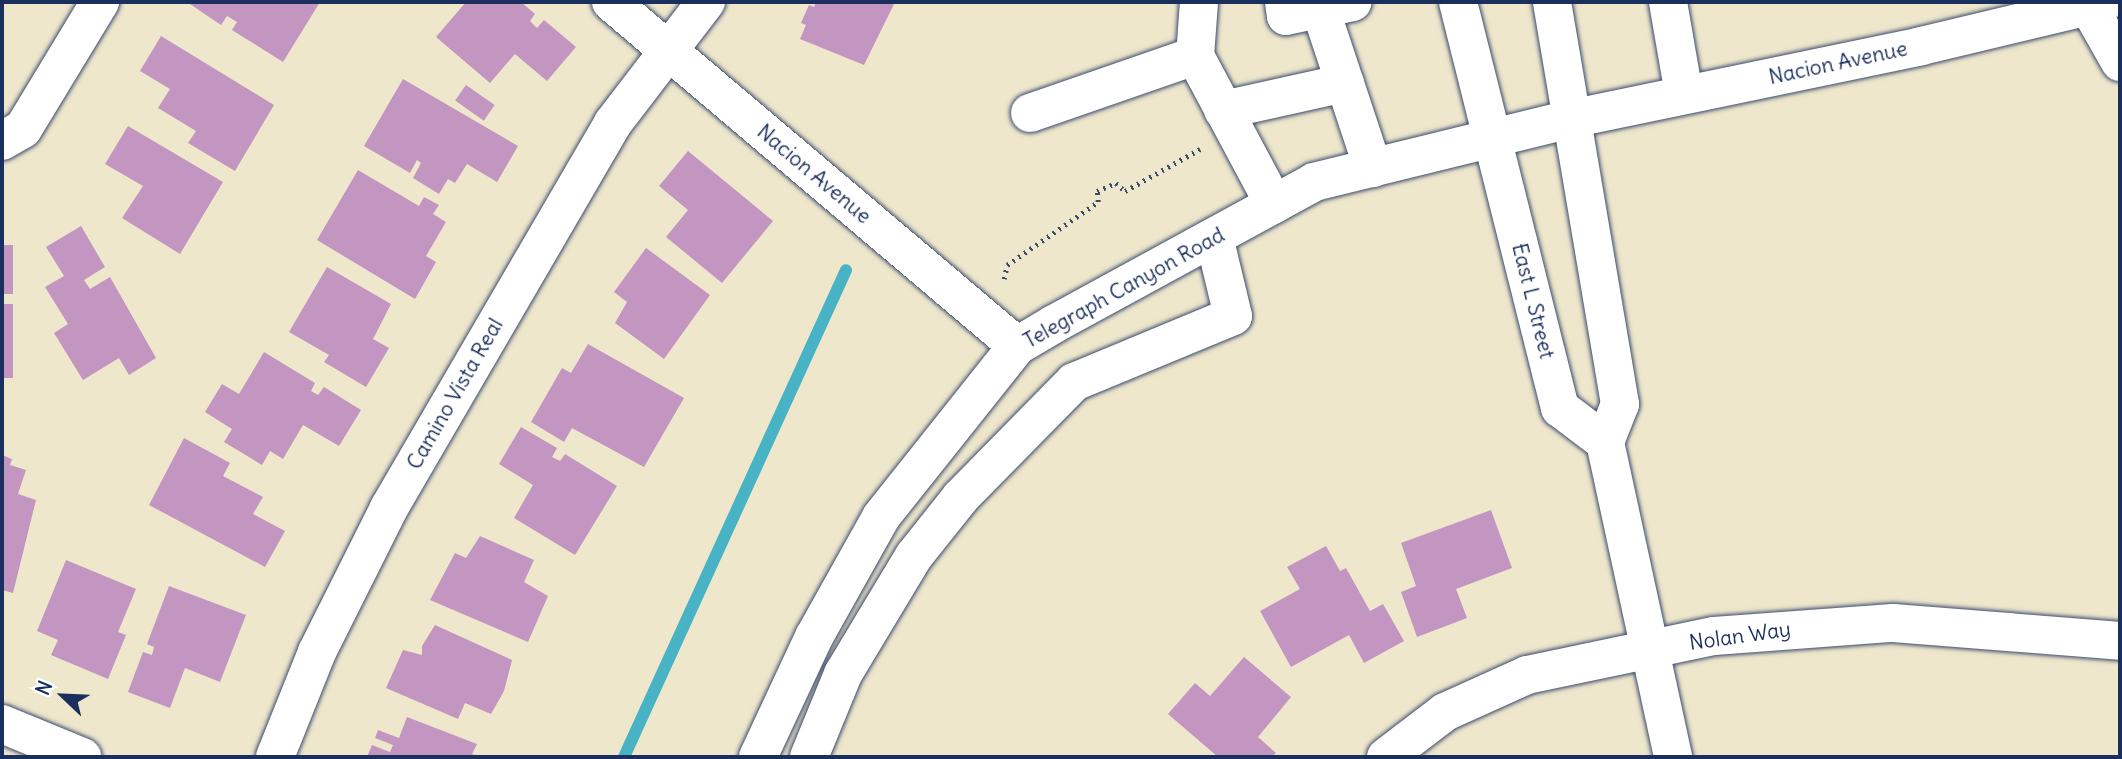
<!DOCTYPE html>
<html>
<head>
<meta charset="utf-8">
<style>
	body { margin:0 }
	#map { position:relative; width:2122px; height:759px; overflow:hidden; background:#eee7cc; font-family:Delius,sans-serif }
	div>[style] { position:absolute }
	.stream>* { height:12px; margin:-6px; padding:0 6px; transform-origin:6px; border-radius:6px; background:#47b3c4 }
	.building>* { inset:0; background:#c296c1; transform-origin:0 0 }
	.path>* { height:4.5px; margin-top:-2.25px; transform-origin:0; background:repeating-linear-gradient(90deg,#3b4b6e 0 2px,transparent 0 7px) }
	.roads { filter:drop-shadow(0 0 2px #3b4b6e) drop-shadow(0 0 2px #3b4b6e) }
	.minor>* { height:38px; margin:-19px; padding:0 19px; transform-origin:19px; border-radius:19px; background:#fff }
	.major>* { height:38px; margin:-19px; padding:0 19px; transform-origin:19px; border-radius:19px; background:#fff }
	span { translate:-50% -50%; white-space:nowrap; text-align:center; line-height:1.15; -webkit-text-stroke:7px #fff; paint-order:stroke }
	.street-label { font-size:21px; color:#1b2f5e }
	.frame { position:absolute; inset:0; border:4px solid #1b2f5e; pointer-events:none }
	.north { position:absolute; left:28px; top:661px; width:70px; height:70px; -webkit-text-stroke:5px #fff; paint-order:stroke; rotate:293deg; font-size:19px; font-weight:700; line-height:28px; text-align:center; color:#1b2f5e }
	.north::after { content:''; display:block; margin:auto; width:24px; height:32px; background:#1b2f5e; clip-path:polygon(50% 0,100% 100%,50% 72%,0 100%) }
</style>
</head>
<body>
<div id="map">
	<div class="stream">
		<i style="left:624px;top:757px;width:535px;rotate:-65.49deg"></i>
	</div>
	<div class="building">
		<i style="clip-path:polygon(187px 2px,320px 2px,283px 62px,232px 30px,237px 22px,227px 16px,221px 25px)"></i>
		<i style="clip-path:polygon(466px 2px,521px 2px,535px 14px,530px 21px,537px 28px,544px 20px,576px 47px,547px 81px,515px 54px,490px 83px,436px 37px)"></i>
		<i style="clip-path:polygon(816px 2px,895px 2px,864px 65px,800px 39px,806px 25px,801px 23px,809px 5px,814px 7px)"></i>
		<i style="clip-path:polygon(161px 36px,274px 105px,235px 171px,188px 143px,196px 131px,158px 108px,170px 89px,140px 71px)"></i>
		<i style="clip-path:polygon(403px 79px,518px 146px,497px 182px,467px 164px,455px 183px,448px 179px,439px 194px,413px 178px,421px 163px,417px 160px,410px 173px,364px 146px)"></i>
		<i style="left:466px;top:85px;width:35px;height:19px;rotate:35deg"></i>
		<i style="clip-path:polygon(128px 126px,223px 182px,180px 254px,122px 218px,143px 186px,105px 164px)"></i>
		<i style="clip-path:polygon(688px 151px,773px 221px,722px 283px,666px 237px,688px 210px,659px 186px)"></i>
		<i style="clip-path:polygon(358px 170px,419px 206px,424px 197px,439px 205px,433px 214px,446px 222px,426px 256px,436px 262px,415px 299px,317px 240px)"></i>
		<i style="clip-path:polygon(81px 226px,105px 267px,84px 280px,90px 289px,110px 277px,156px 358px,129px 375px,119px 358px,83px 380px,54px 333px,68px 324px,45px 287px,64px 276px,46px 247px)"></i>
		<i style="left:2px;top:245px;width:11px;height:49px"></i>
		<i style="clip-path:polygon(646px 248px,710px 295px,664px 359px,615px 323px,627px 302px,614px 292px)"></i>
		<i style="clip-path:polygon(327px 267px,391px 304px,373px 339px,389px 348px,366px 387px,324px 362px,329px 355px,289px 332px)"></i>
		<i style="left:2px;top:304px;width:11px;height:74px"></i>
		<i style="clip-path:polygon(588px 344px,684px 398px,644px 467px,572px 428px,564px 442px,531px 422px,562px 368px,571px 373px)"></i>
		<i style="clip-path:polygon(264px 352px,315px 383px,311px 391px,318px 395px,324px 387px,361px 410px,339px 446px,303px 425px,283px 459px,270px 451px,262px 465px,224px 442px,232px 429px,205px 412px,222px 384px,239px 394px)"></i>
		<i style="clip-path:polygon(521px 427px,557px 448px,552px 457px,560px 461px,565px 454px,617px 486px,575px 555px,514px 518px,533px 485px,499px 464px)"></i>
		<i style="clip-path:polygon(184px 438px,230px 463px,223px 476px,263px 497px,253px 514px,285px 531px,265px 567px,149px 505px)"></i>
		<i style="clip-path:polygon(2px 455px,12px 459px,10px 465px,26px 470px,18px 494px,36px 500px,13px 593px,2px 590px)"></i>
		<i style="clip-path:polygon(1491px 510px,1512px 568px,1456px 589px,1467px 618px,1417px 637px,1401px 592px,1416px 586px,1401px 543px)"></i>
		<i style="clip-path:polygon(480px 536px,534px 560px,524px 582px,548px 596px,528px 642px,430px 600px,455px 553px,466px 558px)"></i>
		<i style="clip-path:polygon(1326px 546px,1340px 571px,1346px 568px,1370px 611px,1383px 604px,1404px 641px,1364px 663px,1349px 635px,1291px 667px,1260px 611px,1300px 589px,1287px 567px)"></i>
		<i style="clip-path:polygon(66px 560px,136px 589px,118px 632px,126px 635px,108px 679px,51px 655px,58px 640px,37px 631px)"></i>
		<i style="clip-path:polygon(169px 586px,246px 615px,220px 682px,185px 668px,170px 708px,128px 692px,143px 652px,152px 655px,154px 647px,147px 644px)"></i>
		<i style="clip-path:polygon(435px 625px,512px 660px,504px 691px,491px 714px,465px 703px,458px 719px,386px 688px,403px 650px,422px 655px,422px 646px)"></i>
		<i style="clip-path:polygon(1244px 657px,1291px 697px,1258px 737px,1276px 753px,1272px 757px,1218px 757px,1168px 714px,1195px 683px,1210px 696px)"></i>
		<i style="clip-path:polygon(407px 717px,477px 744px,472px 754px,481px 757px,367px 757px,372px 745px,390px 752px,393px 745px,375px 738px,378px 730px,399px 738px)"></i>
	</div>
	<div class="path">
		<i style="left:1004px;top:279px;width:14px;rotate:-78deg"></i>
		<i style="left:1007px;top:265px;width:111px;rotate:-34.7deg"></i>
		<i style="left:1098px;top:202px;width:11px;rotate:-95deg"></i>
		<i style="left:1097px;top:191px;width:21px;rotate:-23deg"></i>
		<i style="left:1116px;top:183px;width:12px;rotate:42deg"></i>
		<i style="left:1125px;top:191px;width:86px;rotate:-29.2deg"></i>
	</div>
	<div class="roads">
		<div class="minor">
			<i style="left:611px;top:2px;width:532px;rotate:40.27deg"></i>
			<i style="left:1199px;top:2px;width:54px;rotate:94.2deg"></i>
			<i style="left:1195px;top:56px;width:168px;rotate:61.9deg"></i>
			<i style="left:1284px;top:2px;width:14px;rotate:82deg"></i>
			<i style="left:1286px;top:16px;width:68px;rotate:-11.8deg"></i>
			<i style="left:1318px;top:2px;width:175px;rotate:71.7deg"></i>
			<i style="left:1668px;top:2px;width:94px;rotate:80.2deg"></i>
			<i style="left:2090px;top:9px;width:61px;rotate:60.5deg"></i>
			<i style="left:1223px;top:110px;width:125px;rotate:-12.5deg"></i>
			<i style="left:1030px;top:113px;width:175px;rotate:-19.1deg"></i>
			<i style="left:2px;top:141px;width:24px;rotate:-30deg"></i>
			<i style="left:23px;top:129px;width:149px;rotate:-58.8deg"></i>
			<i style="left:2px;top:724px;width:87px;rotate:22.4deg"></i>
			<i style="left:275px;top:757px;width:113px;rotate:-68.2deg"></i>
			<i style="left:317px;top:652px;width:161px;rotate:-63.4deg"></i>
			<i style="left:389px;top:508px;width:445px;rotate:-59.8deg"></i>
			<i style="left:613px;top:123px;width:153px;rotate:-52.5deg"></i>
			<i style="left:758px;top:757px;width:132px;rotate:-65deg"></i>
			<i style="left:814px;top:637px;width:137px;rotate:-60.8deg"></i>
			<i style="left:881px;top:517px;width:218px;rotate:-51.5deg"></i>
			<i style="left:1017px;top:346px;width:43px;rotate:-30.7deg"></i>
			<i style="left:1054px;top:324px;width:296px;rotate:-28.6deg"></i>
			<i style="left:1314px;top:182px;width:264px;rotate:-13.8deg"></i>
			<i style="left:1570px;top:119px;width:359px;rotate:-11.7deg"></i>
			<i style="left:1921px;top:46px;width:189px;rotate:-13.4deg"></i>
			<i style="left:809px;top:757px;width:90px;rotate:-67.7deg"></i>
			<i style="left:843px;top:674px;width:138px;rotate:-59deg"></i>
			<i style="left:914px;top:556px;width:75px;rotate:-51.5deg"></i>
			<i style="left:961px;top:497px;width:161px;rotate:-45.5deg"></i>
			<i style="left:1074px;top:382px;width:172px;rotate:-22.5deg"></i>
			<i style="left:1233px;top:316px;width:81px;rotate:-103.5deg"></i>
			<i style="left:1386px;top:757px;width:74px;rotate:-37.3deg"></i>
			<i style="left:1445px;top:712px;width:90px;rotate:-24.3deg"></i>
			<i style="left:1527px;top:675px;width:191px;rotate:-11.8deg"></i>
			<i style="left:1714px;top:636px;width:179px;rotate:-4.2deg"></i>
			<i style="left:1893px;top:623px;width:228px;rotate:4.5deg"></i>
		</div>
		<div class="major">
			<i style="left:1458px;top:2px;width:419px;rotate:75.9deg"></i>
			<i style="left:1560px;top:408px;width:56px;rotate:37.1deg"></i>
			<i style="left:1552px;top:2px;width:408px;rotate:80.4deg"></i>
			<i style="left:1620px;top:404px;width:41px;rotate:111.5deg"></i>
			<i style="left:1605px;top:442px;width:322px;rotate:77.8deg"></i>
		</div>
	</div>
	<div class="street-label">
		<span style="left:1838px;top:63px;rotate:-12deg">Nacion Avenue</span>
		<span style="left:814px;top:174px;rotate:40deg">Nacion Avenue</span>
		<span style="left:1124px;top:288px;rotate:-29deg">Telegraph Canyon Road</span>
		<span style="left:1533px;top:301px;rotate:76deg">East L Street</span>
		<span style="left:455px;top:394px;rotate:-60deg">Camino Vista Real</span>
		<span style="left:1740px;top:636px;rotate:-8deg">Nolan Way</span>
	</div>
	<div class="frame"></div>
	<div class="north">N</div>
</div>
</body>
</html>
